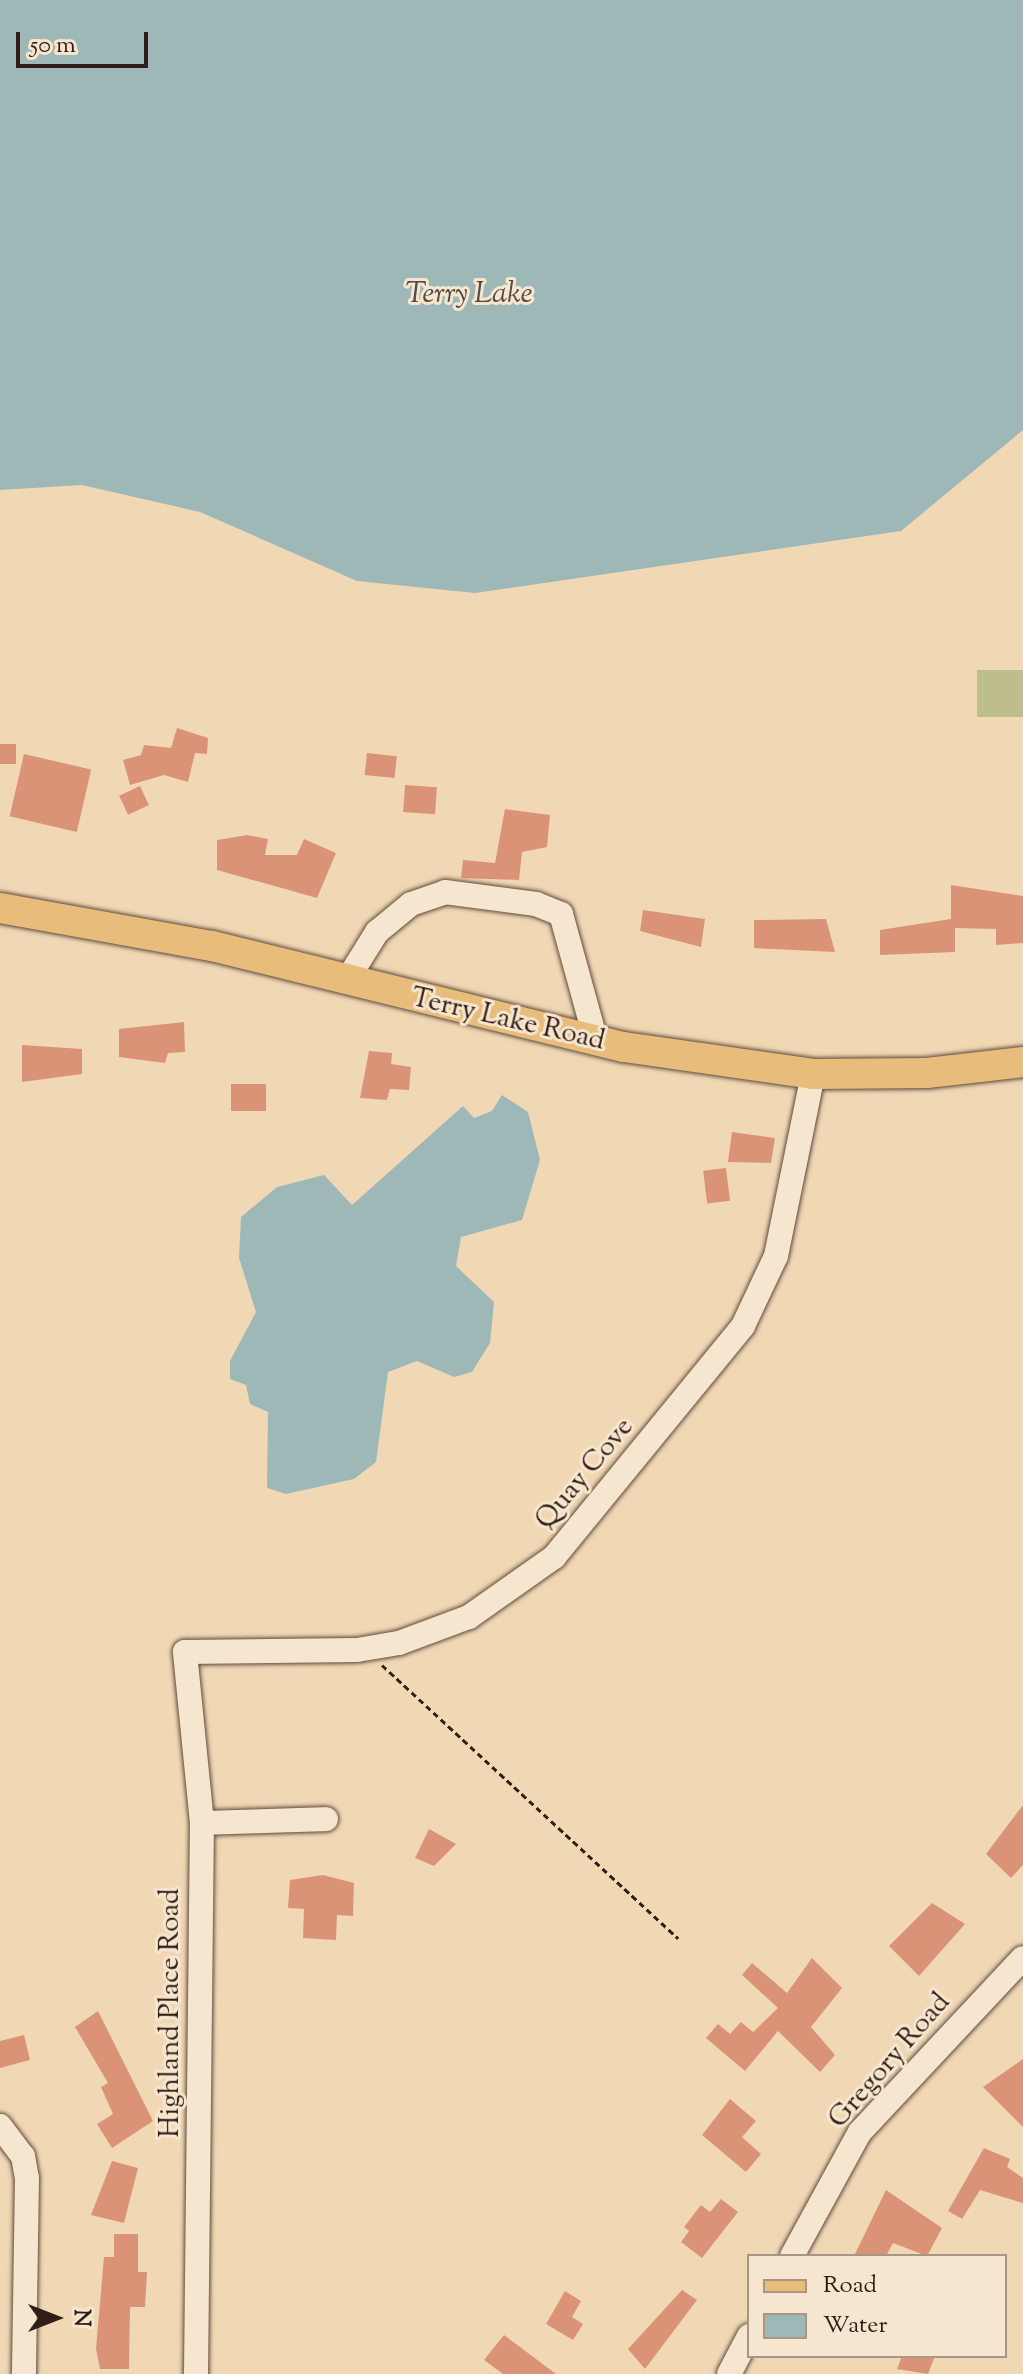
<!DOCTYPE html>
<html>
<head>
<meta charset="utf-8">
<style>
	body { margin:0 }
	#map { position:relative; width:1023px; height:2374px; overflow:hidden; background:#f1d8b5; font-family:"Sorts Mill Goudy",serif }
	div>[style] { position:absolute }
	.green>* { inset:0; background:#bdbe8b; transform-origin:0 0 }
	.water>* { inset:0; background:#9eb8b7 }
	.building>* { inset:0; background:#db9378; transform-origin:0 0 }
	.path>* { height:3px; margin-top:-1.5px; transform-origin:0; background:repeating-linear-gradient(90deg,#301d15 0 6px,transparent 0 10px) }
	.roads { filter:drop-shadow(0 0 2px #604c3d) drop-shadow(0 0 2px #604c3d) }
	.minor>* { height:24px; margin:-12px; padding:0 12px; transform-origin:12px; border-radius:12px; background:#f6e6cf }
	.major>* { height:30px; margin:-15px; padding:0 15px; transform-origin:15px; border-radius:15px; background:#e8bc7a }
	span { translate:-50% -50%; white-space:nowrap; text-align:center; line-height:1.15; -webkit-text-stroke:6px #f6e6cf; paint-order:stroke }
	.street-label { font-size:28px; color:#301d15 }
	.water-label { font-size:30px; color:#514c46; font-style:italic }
	.legend { position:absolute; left:747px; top:2254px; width:260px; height:104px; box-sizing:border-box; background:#f6e6cf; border:2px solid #a79685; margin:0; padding:10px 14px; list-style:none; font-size:24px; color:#301d15 }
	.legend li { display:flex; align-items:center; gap:16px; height:40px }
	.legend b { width:40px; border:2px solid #a79685 }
	.north { position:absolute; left:16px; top:2278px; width:80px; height:80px; -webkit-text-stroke:6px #f6e6cf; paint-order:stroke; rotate:90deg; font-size:22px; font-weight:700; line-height:32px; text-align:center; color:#301d15 }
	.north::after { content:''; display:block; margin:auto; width:28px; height:36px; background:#301d15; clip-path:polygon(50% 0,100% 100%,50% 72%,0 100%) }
	.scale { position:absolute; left:16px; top:32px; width:132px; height:36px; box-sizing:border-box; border:4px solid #301d15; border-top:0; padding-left:10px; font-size:24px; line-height:28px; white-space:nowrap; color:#301d15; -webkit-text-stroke:6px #f6e6cf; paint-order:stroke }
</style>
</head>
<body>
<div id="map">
	<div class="green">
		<i style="left:977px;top:670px;width:46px;height:47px"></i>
	</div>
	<div class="water">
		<i style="clip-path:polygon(0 0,1023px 0,1023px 430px,901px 531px,475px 593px,357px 581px,200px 512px,82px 485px,0 490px)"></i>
		<i style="clip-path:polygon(502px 1095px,528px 1112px,540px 1160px,522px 1220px,461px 1237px,456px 1266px,494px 1302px,490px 1343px,472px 1372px,454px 1377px,417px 1361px,388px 1372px,376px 1462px,354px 1479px,286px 1494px,267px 1488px,268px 1412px,250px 1404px,246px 1385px,230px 1379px,230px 1361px,256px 1312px,239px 1258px,241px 1217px,277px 1187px,324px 1175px,352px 1205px,463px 1106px,474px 1118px,492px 1111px)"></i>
	</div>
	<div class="building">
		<i style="clip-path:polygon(177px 728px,208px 738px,207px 754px,195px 753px,188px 782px,164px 775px,130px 785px,123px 760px,141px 755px,144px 745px,171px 748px)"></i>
		<i style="left:0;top:744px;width:16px;height:20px"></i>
		<i style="left:367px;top:753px;width:30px;height:22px;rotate:6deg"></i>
		<i style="left:24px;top:754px;width:69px;height:64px;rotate:13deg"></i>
		<i style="left:405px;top:785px;width:32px;height:27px;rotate:4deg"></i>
		<i style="left:140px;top:786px;width:21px;height:23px;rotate:65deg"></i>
		<i style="clip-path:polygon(505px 809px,550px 815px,547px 847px,522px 852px,519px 880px,461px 878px,463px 860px,495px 863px)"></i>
		<i style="clip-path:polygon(247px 835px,268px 839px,265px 855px,297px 855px,304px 839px,336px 853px,317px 898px,217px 870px,217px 840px)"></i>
		<i style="clip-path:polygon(951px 885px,1023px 896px,1023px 943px,996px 945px,996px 929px,955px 928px,955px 952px,880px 955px,880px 930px,951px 919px)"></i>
		<i style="clip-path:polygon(643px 910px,705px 919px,701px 947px,640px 931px)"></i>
		<i style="clip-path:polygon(826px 919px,835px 952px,754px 948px,754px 920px)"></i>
		<i style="clip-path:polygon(184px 1022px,185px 1052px,168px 1053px,165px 1063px,119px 1057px,119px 1029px)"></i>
		<i style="clip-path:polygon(22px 1045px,82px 1049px,82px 1074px,22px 1082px)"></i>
		<i style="clip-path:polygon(369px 1051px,392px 1053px,391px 1064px,411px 1067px,409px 1090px,390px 1089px,387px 1100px,360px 1098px)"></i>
		<i style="left:231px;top:1084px;width:35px;height:27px"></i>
		<i style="clip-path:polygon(732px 1132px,775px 1138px,771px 1163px,728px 1162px)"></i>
		<i style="left:726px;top:1168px;width:33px;height:23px;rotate:83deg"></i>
		<i style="clip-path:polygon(1023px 1805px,1023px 1865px,1011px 1878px,986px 1854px)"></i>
		<i style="clip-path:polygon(429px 1829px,456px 1844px,434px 1866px,415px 1858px)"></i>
		<i style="clip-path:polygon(323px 1875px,354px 1883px,353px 1916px,337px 1915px,336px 1940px,303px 1938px,304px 1909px,288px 1908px,290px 1880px)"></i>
		<i style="clip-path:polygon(932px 1903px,965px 1924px,919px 1976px,889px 1946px)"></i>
		<i style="clip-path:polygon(812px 1958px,842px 1988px,811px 2027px,835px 2055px,820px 2072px,778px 2031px,745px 2071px,706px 2038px,718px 2024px,730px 2034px,741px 2022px,753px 2032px,778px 2008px,742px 1975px,752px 1963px,787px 1993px)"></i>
		<i style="clip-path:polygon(98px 2011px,153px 2121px,112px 2148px,97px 2124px,113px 2114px,101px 2087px,108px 2083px,75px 2027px)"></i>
		<i style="clip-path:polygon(24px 2035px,30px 2060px,0 2068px,0 2041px)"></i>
		<i style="clip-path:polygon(1023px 2059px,1023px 2127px,983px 2087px)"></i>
		<i style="clip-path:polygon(730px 2099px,756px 2121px,742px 2137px,761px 2154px,746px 2172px,702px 2135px)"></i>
		<i style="clip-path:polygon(984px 2148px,1010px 2159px,1007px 2167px,1023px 2178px,1023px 2203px,980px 2190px,962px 2219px,948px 2211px)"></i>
		<i style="clip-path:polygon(112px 2161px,138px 2168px,124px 2223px,91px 2215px)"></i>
		<i style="clip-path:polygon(886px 2190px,942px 2228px,927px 2256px,893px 2243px,886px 2256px,854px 2256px)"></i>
		<i style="clip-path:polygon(721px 2199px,738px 2212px,702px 2258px,681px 2242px,689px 2231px,684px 2227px,701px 2205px,710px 2212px)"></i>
		<i style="clip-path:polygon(114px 2234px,138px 2234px,138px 2272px,147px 2272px,145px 2307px,130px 2307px,129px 2369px,100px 2369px,96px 2349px,104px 2257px,114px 2257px)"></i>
		<i style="clip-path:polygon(682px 2290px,697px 2300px,645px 2369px,628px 2349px)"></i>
		<i style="clip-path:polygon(565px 2291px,581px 2301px,572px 2317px,583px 2324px,573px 2340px,546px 2324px)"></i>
		<i style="clip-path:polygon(504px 2335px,556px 2374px,503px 2374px,484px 2360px)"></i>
		<i style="clip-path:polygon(902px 2356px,935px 2356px,928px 2374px,897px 2369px)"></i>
	</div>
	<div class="path">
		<i style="left:382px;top:1665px;width:403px;rotate:42.7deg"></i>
	</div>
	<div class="roads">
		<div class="minor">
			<i style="left:347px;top:980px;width:57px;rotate:-58deg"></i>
			<i style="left:377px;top:932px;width:44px;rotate:-39.5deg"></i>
			<i style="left:411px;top:904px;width:36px;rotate:-19deg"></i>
			<i style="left:445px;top:892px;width:92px;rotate:7.5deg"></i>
			<i style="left:536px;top:904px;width:27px;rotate:22deg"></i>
			<i style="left:561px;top:914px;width:132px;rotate:74.6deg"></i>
			<i style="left:202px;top:1823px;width:124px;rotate:-1.8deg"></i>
			<i style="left:0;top:2126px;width:38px;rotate:53deg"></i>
			<i style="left:23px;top:2156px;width:22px;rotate:80deg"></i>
			<i style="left:27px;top:2178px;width:196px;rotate:90.9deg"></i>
			<i style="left:792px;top:2256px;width:141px;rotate:-61.3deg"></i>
			<i style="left:860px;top:2132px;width:238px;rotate:-46.9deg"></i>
			<i style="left:196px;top:2374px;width:551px;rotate:-89.38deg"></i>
			<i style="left:202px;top:1823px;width:172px;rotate:-95.7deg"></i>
			<i style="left:185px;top:1652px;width:172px;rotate:-0.7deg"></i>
			<i style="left:357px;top:1650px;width:43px;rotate:-9.5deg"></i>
			<i style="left:399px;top:1643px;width:75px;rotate:-20.4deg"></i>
			<i style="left:469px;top:1617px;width:104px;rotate:-35.2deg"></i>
			<i style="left:554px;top:1557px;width:298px;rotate:-50.7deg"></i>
			<i style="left:743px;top:1326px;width:77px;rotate:-64.8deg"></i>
			<i style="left:776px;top:1256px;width:186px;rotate:-78.5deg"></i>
			<i style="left:729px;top:2374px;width:43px;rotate:-62.2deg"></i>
		</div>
		<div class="major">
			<i style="left:0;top:908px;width:215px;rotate:10.2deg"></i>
			<i style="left:212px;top:946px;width:424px;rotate:13.8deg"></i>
			<i style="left:624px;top:1047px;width:191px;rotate:8.1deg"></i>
			<i style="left:813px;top:1074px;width:114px;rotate:-0.5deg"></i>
			<i style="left:927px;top:1073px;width:97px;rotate:-6.5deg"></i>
		</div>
	</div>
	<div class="street-label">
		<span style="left:508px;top:1020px;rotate:13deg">Terry Lake Road</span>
		<span style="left:585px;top:1474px;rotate:-50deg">Quay Cove</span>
		<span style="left:171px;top:2013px;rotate:-90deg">Highland Place Road</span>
		<span style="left:890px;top:2061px;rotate:-49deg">Gregory Road</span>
	</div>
	<div class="water-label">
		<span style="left:469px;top:295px">Terry Lake</span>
	</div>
	<ul class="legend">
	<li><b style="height:10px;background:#e8bc7a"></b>Road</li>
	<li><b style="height:22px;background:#9eb8b7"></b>Water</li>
	</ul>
	<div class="north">N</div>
	<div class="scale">50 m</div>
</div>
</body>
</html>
